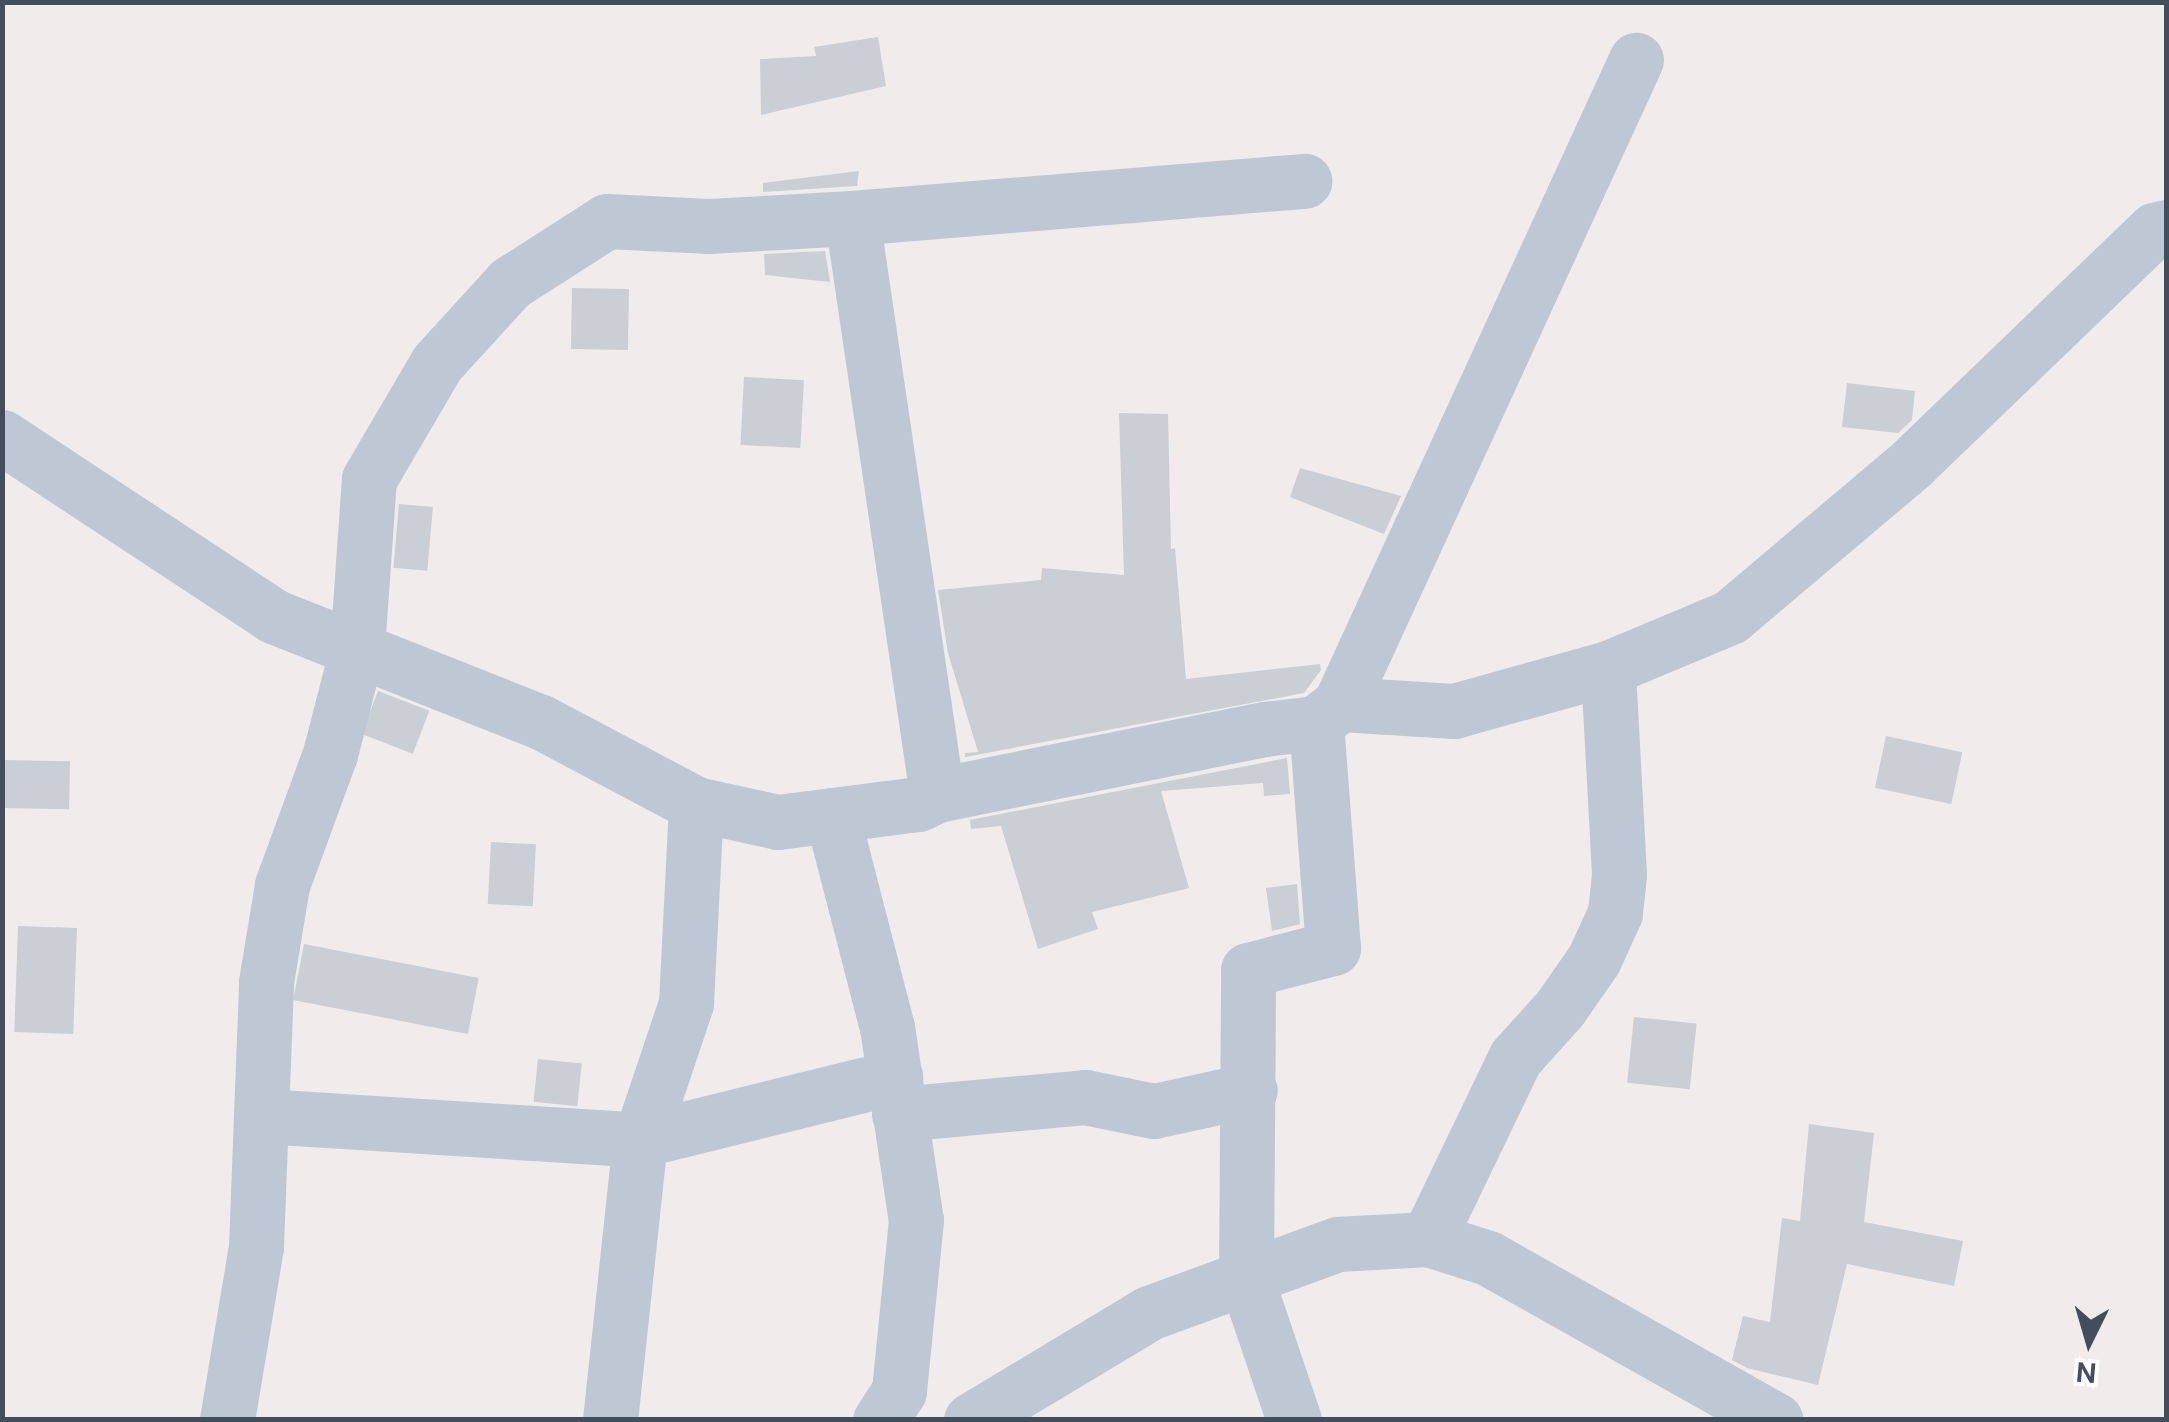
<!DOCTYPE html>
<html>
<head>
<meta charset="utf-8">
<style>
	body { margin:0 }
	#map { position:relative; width:2169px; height:1422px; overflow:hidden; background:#f0ecec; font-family:"DM Sans",sans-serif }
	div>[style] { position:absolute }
	.building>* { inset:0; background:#caced5; transform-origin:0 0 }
	.minor>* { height:55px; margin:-27.5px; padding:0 27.5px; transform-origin:27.5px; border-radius:27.5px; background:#bec8d4 }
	span { translate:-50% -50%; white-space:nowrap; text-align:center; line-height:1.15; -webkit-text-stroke:8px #fff; paint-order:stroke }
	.frame { position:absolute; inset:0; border:5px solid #434e5c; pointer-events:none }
	.north { position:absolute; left:2039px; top:1292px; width:100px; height:100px; -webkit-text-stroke:8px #fff; paint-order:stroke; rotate:185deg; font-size:28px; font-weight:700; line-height:40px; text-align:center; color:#434e5c }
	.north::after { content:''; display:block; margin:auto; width:35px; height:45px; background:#434e5c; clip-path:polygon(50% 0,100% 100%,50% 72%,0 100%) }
</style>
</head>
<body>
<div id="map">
	<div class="building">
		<i style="clip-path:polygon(878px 37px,886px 86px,761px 115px,760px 59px,816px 56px,814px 47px)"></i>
		<i style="clip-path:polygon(859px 171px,857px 186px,763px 192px,763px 183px)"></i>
		<i style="clip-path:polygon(825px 251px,830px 282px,765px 275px,764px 254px)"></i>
		<i style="left:572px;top:288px;width:57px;height:61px;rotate:1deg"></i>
		<i style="left:744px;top:377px;width:60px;height:68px;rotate:3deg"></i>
		<i style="clip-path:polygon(1847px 383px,1915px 391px,1912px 420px,1898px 433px,1842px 427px)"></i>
		<i style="clip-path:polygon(1119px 413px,1168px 414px,1171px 549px,1175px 548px,1186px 679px,1320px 664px,1321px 670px,1304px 693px,965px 757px,965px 753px,978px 752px,948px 653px,938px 590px,1041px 580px,1042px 568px,1124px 575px)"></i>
		<i style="clip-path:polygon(1300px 468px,1401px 496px,1384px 534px,1290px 497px)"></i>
		<i style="left:399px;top:504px;width:34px;height:64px;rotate:5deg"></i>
		<i style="left:378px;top:691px;width:55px;height:46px;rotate:21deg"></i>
		<i style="left:1886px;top:736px;width:78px;height:53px;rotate:12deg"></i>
		<i style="clip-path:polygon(1287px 758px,1290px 794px,1264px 796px,1263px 783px,1161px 791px,1189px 888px,1092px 912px,1098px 929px,1038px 949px,1001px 826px,971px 829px,970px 820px)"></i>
		<i style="left:2px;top:760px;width:68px;height:48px;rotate:1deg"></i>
		<i style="left:491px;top:842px;width:45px;height:62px;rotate:3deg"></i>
		<i style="clip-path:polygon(1297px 884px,1300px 924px,1272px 931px,1266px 888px)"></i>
		<i style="left:18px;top:926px;width:59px;height:106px;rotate:2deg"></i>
		<i style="left:304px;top:944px;width:178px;height:57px;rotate:11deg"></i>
		<i style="left:1634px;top:1017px;width:63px;height:66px;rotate:6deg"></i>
		<i style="left:538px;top:1059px;width:44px;height:43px;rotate:6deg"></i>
		<i style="clip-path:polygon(1809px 1124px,1874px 1133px,1864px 1222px,1963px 1241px,1954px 1286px,1847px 1264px,1818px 1385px,1747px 1368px,1732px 1360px,1743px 1316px,1770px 1322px,1782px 1218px,1800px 1221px)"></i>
	</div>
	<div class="minor">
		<i style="left:852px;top:218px;width:583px;rotate:81.62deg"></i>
		<i style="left:2px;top:437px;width:325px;rotate:33.4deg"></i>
		<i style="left:273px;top:616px;width:288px;rotate:21.6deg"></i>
		<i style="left:541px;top:722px;width:175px;rotate:27.9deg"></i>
		<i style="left:696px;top:804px;width:84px;rotate:12.4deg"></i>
		<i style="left:778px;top:822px;width:141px;rotate:-7.3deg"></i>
		<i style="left:918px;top:804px;width:21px;rotate:-25deg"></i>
		<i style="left:937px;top:795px;width:334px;rotate:-11.4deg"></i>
		<i style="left:1264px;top:729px;width:52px;rotate:-6.6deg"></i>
		<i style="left:1316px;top:723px;width:31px;rotate:-38deg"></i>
		<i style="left:1340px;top:704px;width:114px;rotate:3.5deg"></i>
		<i style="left:1454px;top:711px;width:160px;rotate:-15.6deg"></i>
		<i style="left:1608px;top:668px;width:132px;rotate:-22.7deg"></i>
		<i style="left:1730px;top:617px;width:238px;rotate:-40.2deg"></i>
		<i style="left:1912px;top:463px;width:336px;rotate:-43.9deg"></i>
		<i style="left:2154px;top:230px;width:12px;rotate:-14deg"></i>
		<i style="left:1340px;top:704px;width:709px;rotate:-65.32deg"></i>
		<i style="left:832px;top:815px;width:219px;rotate:75.5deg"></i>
		<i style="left:887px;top:1027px;width:195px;rotate:81.5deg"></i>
		<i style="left:916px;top:1220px;width:172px;rotate:95.7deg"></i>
		<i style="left:899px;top:1391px;width:35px;rotate:123deg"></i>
		<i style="left:899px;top:1114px;width:187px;rotate:-5.2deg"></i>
		<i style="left:1085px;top:1097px;width:70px;rotate:11.5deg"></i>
		<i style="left:1154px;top:1111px;width:98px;rotate:-12.3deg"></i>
		<i style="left:263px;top:1116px;width:378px;rotate:3.6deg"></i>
		<i style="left:640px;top:1140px;width:263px;rotate:-13.9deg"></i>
		<i style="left:1428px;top:1239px;width:201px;rotate:-64.3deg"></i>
		<i style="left:1515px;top:1058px;width:67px;rotate:-48deg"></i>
		<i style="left:1560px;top:1008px;width:60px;rotate:-55.2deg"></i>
		<i style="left:1594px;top:959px;width:51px;rotate:-65.5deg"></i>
		<i style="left:1615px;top:913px;width:39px;rotate:-84deg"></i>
		<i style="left:1619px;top:874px;width:206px;rotate:-93.1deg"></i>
		<i style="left:227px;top:1420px;width:176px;rotate:-80.5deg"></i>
		<i style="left:256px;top:1246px;width:264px;rotate:-87.8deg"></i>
		<i style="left:266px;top:982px;width:98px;rotate:-80.6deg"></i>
		<i style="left:282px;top:885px;width:140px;rotate:-69.9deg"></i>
		<i style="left:330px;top:754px;width:108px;rotate:-75.6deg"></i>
		<i style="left:357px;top:649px;width:170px;rotate:-86deg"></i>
		<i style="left:369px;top:479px;width:134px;rotate:-59.6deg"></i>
		<i style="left:437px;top:363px;width:108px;rotate:-47.6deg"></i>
		<i style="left:510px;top:283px;width:115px;rotate:-32.6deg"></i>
		<i style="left:607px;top:221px;width:102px;rotate:2.8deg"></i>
		<i style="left:709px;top:226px;width:143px;rotate:-3.2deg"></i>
		<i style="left:852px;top:218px;width:454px;rotate:-4.7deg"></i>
		<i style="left:610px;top:1420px;width:282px;rotate:-83.9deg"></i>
		<i style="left:640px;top:1140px;width:145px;rotate:-71.4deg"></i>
		<i style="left:686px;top:1003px;width:199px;rotate:-87.1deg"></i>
		<i style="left:971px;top:1420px;width:208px;rotate:-31deg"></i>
		<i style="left:1149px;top:1313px;width:201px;rotate:-20.1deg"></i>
		<i style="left:1338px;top:1244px;width:90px;rotate:-3.2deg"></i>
		<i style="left:1428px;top:1239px;width:63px;rotate:17.6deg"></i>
		<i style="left:1488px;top:1258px;width:330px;rotate:29.4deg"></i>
		<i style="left:1294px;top:1420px;width:150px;rotate:-108.7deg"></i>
		<i style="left:1246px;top:1278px;width:308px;rotate:-89.6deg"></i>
		<i style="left:1248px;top:970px;width:88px;rotate:-14.5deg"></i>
		<i style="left:1333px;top:948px;width:226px;rotate:-94.3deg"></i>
	</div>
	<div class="frame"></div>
	<div class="north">N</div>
</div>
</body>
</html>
